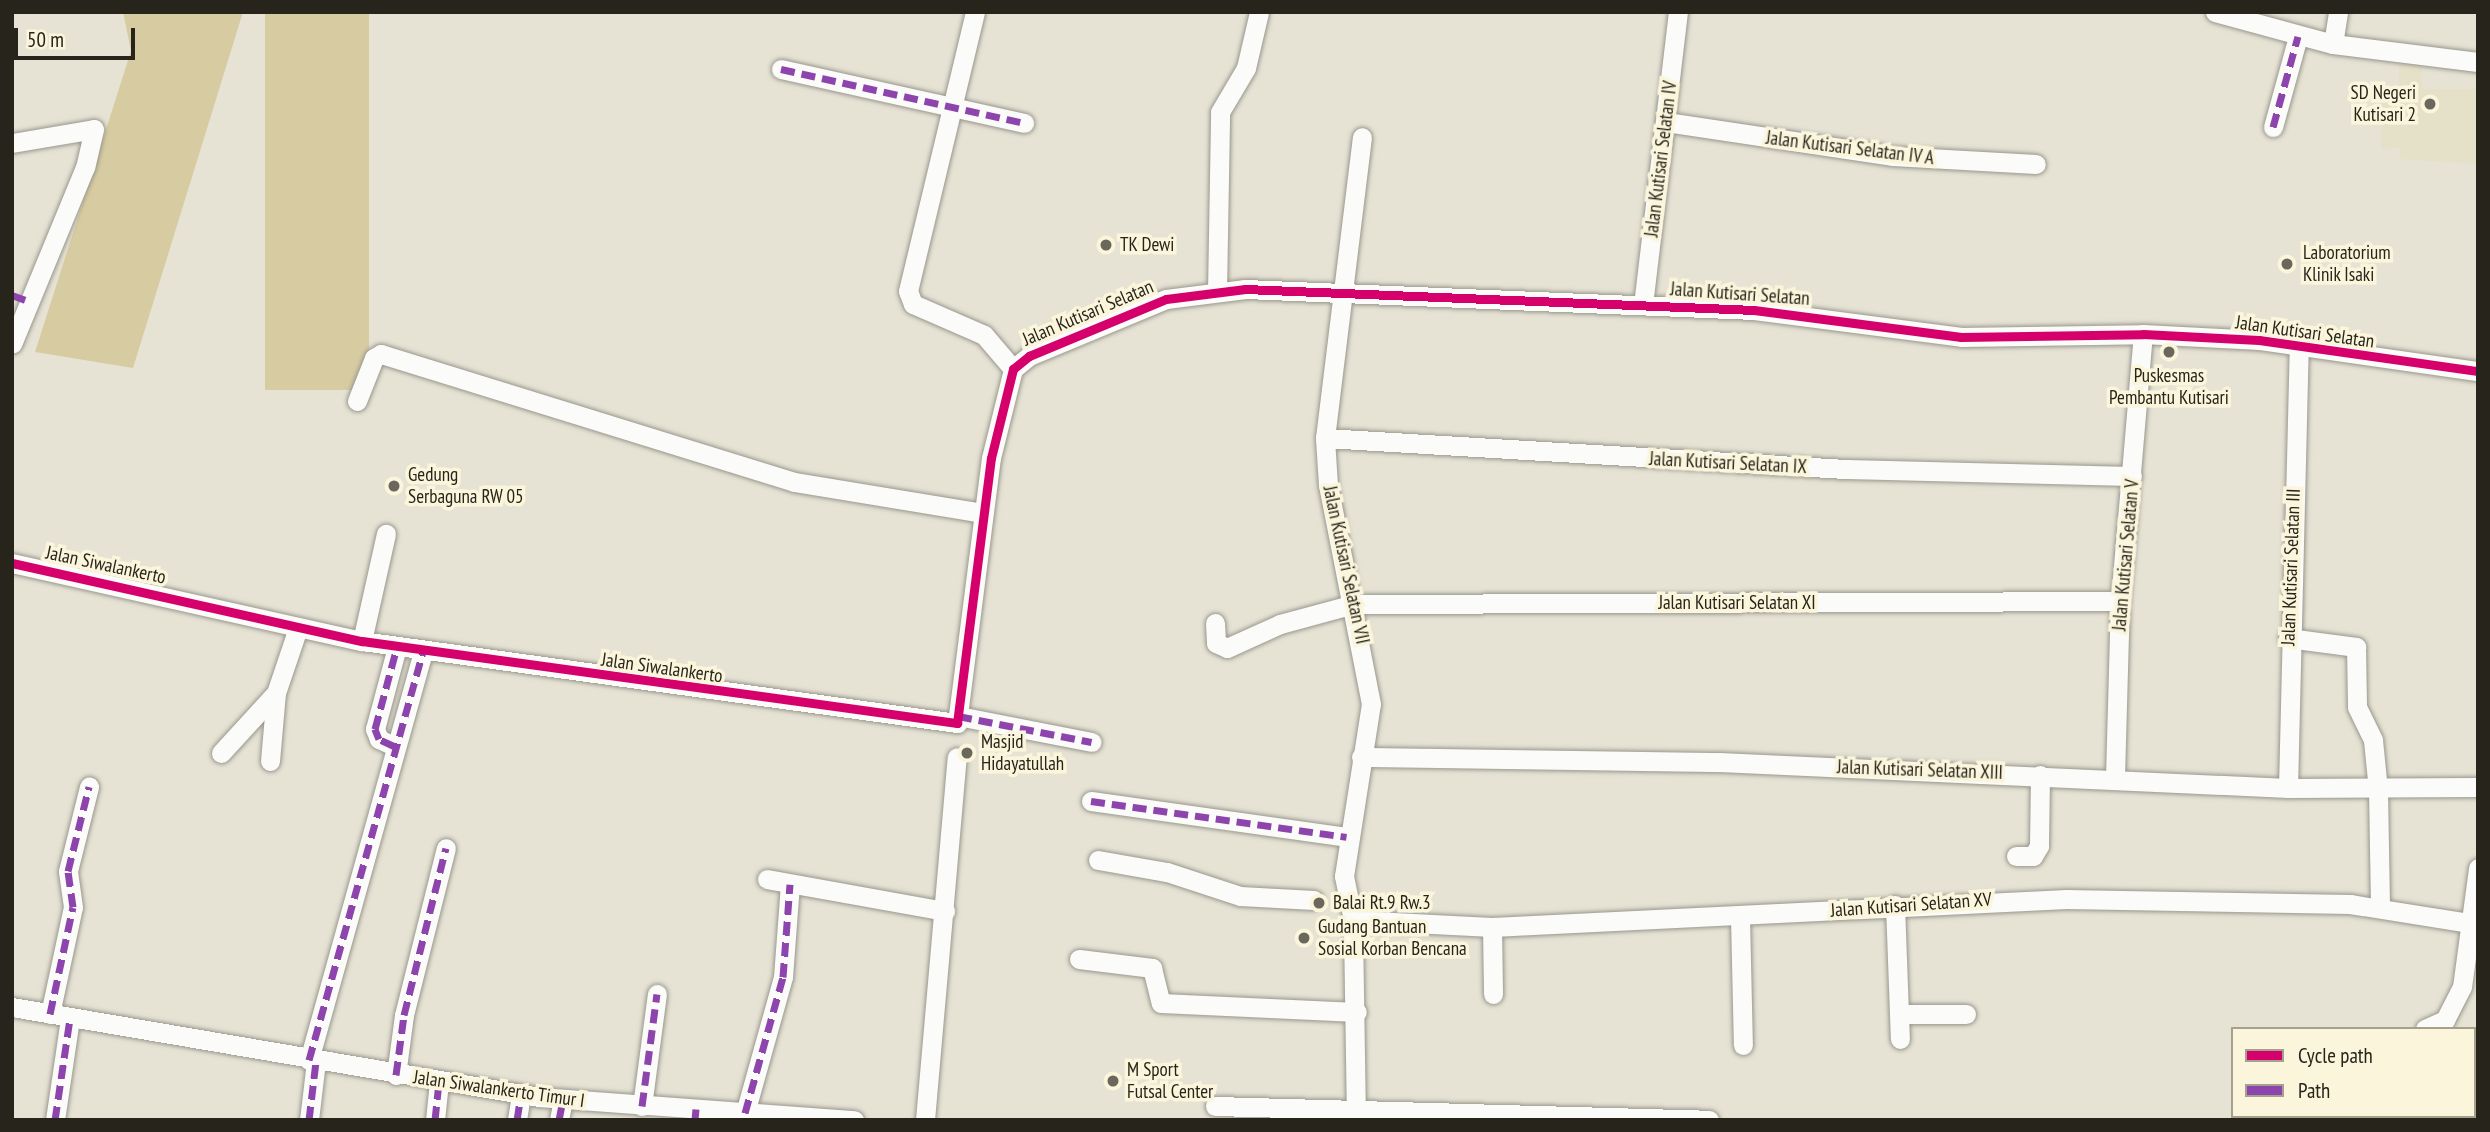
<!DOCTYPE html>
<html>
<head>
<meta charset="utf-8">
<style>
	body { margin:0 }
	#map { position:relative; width:2490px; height:1132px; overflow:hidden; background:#e6e3d5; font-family:"PT Sans Narrow",sans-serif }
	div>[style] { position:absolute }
	.built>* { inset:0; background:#e5e0c8 }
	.green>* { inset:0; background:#d7cca1; transform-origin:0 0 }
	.roads { filter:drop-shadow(0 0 2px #99978c) drop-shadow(0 0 2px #99978c) }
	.minor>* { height:19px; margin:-9.5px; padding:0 9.5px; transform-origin:9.5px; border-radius:9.5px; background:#fbfbf9 }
	.quiet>* { height:7px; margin-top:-3.5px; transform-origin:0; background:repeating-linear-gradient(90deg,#8e44ad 0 14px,transparent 0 21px) }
	.cycleway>* { height:9px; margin:-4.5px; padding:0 4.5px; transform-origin:4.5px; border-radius:4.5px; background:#d6006c }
	.dots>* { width:19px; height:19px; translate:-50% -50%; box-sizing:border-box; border:4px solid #faf5db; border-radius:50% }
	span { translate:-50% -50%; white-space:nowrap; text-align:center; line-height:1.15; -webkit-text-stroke:7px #faf5db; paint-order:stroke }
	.poi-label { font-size:19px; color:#27241b }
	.right { translate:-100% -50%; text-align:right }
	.left { translate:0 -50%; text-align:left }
	.street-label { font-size:19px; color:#27241b }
	.frame { position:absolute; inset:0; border:14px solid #27241b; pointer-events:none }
	.legend { position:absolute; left:2231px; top:1027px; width:245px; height:91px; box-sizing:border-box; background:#faf5db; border:2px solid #a6a18e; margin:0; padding:9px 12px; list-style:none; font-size:21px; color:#27241b }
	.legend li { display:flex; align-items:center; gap:14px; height:35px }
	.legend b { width:35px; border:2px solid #a6a18e }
	.scale { position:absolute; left:14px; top:28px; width:121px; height:32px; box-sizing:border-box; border:4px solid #27241b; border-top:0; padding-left:9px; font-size:21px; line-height:24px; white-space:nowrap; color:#27241b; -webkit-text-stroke:5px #faf5db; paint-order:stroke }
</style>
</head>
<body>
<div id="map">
	<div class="built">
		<i style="clip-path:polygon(2399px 62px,2422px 62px,2422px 89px,2478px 89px,2478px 164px,2400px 159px,2400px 148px,2381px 149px,2383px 86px,2399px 85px)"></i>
	</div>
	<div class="green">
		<i style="clip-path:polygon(123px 12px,243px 12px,133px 368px,35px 352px,131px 51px)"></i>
		<i style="left:265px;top:12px;width:104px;height:378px"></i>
	</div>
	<div class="roads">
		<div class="minor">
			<i style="left:975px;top:12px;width:287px;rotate:103.5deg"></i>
			<i style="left:908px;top:291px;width:14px;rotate:69deg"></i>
			<i style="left:913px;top:304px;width:77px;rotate:23.6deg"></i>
			<i style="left:984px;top:335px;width:45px;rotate:49.5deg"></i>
			<i style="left:2215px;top:12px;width:122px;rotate:15.2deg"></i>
			<i style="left:2333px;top:44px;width:146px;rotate:7.1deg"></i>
			<i style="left:2333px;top:44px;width:32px;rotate:-81deg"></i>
			<i style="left:781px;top:69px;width:249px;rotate:12.5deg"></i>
			<i style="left:1666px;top:122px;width:230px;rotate:8.5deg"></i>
			<i style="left:1893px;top:156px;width:143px;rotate:3.2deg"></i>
			<i style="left:2273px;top:127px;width:94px;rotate:-74.6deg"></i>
			<i style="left:12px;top:143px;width:83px;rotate:-9.7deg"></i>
			<i style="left:94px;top:129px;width:39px;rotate:103deg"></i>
			<i style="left:85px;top:167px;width:191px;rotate:112.4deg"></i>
			<i style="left:1217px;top:292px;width:180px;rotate:-89deg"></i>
			<i style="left:1220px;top:112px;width:51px;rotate:-59.4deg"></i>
			<i style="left:1246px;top:68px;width:57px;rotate:-76.9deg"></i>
			<i style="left:1643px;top:305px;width:295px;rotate:-83.2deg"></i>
			<i style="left:357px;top:401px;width:46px;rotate:-68.4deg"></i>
			<i style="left:374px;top:358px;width:8px;rotate:-30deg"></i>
			<i style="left:381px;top:354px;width:432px;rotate:17.2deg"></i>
			<i style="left:794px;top:482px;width:192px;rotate:9.3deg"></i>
			<i style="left:1325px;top:438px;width:522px;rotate:3.41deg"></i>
			<i style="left:1846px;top:469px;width:286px;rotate:1.4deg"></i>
			<i style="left:12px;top:563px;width:359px;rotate:12.6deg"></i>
			<i style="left:362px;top:641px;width:601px;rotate:7.85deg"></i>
			<i style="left:957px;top:723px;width:267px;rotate:-82.7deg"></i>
			<i style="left:991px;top:458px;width:92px;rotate:-76.1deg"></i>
			<i style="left:1013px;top:369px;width:21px;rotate:-39deg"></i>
			<i style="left:1029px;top:356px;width:148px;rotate:-22.6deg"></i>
			<i style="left:1166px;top:299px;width:80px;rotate:-7.2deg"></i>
			<i style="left:1245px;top:289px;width:509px;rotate:2.36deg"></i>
			<i style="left:1754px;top:310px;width:209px;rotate:7.4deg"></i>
			<i style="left:1961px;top:337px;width:182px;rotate:-0.9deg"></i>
			<i style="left:2143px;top:334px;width:116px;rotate:3deg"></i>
			<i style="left:2259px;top:340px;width:221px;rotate:8.1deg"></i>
			<i style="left:1215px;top:623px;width:20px;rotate:87deg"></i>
			<i style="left:1216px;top:643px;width:12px;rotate:24deg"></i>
			<i style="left:1227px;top:648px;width:58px;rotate:-24.4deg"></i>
			<i style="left:1280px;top:624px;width:77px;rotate:-15.1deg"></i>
			<i style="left:1354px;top:604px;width:766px;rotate:-0.22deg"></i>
			<i style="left:2288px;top:638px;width:69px;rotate:7.5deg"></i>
			<i style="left:2356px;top:647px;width:60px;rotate:89deg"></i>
			<i style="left:2357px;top:707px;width:37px;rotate:64deg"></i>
			<i style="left:2373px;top:740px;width:50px;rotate:84.3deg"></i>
			<i style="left:2378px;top:790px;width:116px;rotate:89deg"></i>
			<i style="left:362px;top:641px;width:110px;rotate:-77.4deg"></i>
			<i style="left:958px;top:716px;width:136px;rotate:11deg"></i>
			<i style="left:394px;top:746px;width:17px;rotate:-155deg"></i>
			<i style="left:379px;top:739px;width:11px;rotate:-112deg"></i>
			<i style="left:375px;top:729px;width:85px;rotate:-75deg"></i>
			<i style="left:221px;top:753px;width:81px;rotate:-47.5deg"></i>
			<i style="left:276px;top:693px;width:69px;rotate:-71.3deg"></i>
			<i style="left:1361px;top:757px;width:358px;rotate:0.8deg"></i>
			<i style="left:1719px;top:762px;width:570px;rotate:2.62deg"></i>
			<i style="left:2288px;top:788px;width:190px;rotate:-0.3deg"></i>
			<i style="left:270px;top:761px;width:68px;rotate:-85deg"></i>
			<i style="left:2115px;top:777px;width:176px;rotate:-88.4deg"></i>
			<i style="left:2120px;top:601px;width:268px;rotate:-85.1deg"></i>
			<i style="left:2288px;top:788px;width:441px;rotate:-88.6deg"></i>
			<i style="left:1091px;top:801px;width:258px;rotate:8deg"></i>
			<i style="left:2016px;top:856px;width:17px"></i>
			<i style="left:2033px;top:856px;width:12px;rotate:-59deg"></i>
			<i style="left:2039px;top:846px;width:71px;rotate:-89.2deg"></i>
			<i style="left:1098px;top:860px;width:70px;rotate:9.9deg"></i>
			<i style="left:1167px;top:872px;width:77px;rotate:18.2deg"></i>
			<i style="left:1240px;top:896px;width:74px;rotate:3.1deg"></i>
			<i style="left:767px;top:879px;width:181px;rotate:10.2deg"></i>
			<i style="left:1895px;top:905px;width:134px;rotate:87.9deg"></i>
			<i style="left:1740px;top:917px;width:128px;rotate:88.7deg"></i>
			<i style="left:1353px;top:920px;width:139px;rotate:2.9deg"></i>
			<i style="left:1492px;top:927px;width:575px;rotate:-2.79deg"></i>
			<i style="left:2066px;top:899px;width:284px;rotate:1deg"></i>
			<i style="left:2350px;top:904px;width:120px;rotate:9.1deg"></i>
			<i style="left:1492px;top:927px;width:67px;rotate:89.1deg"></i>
			<i style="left:1079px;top:959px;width:74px;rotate:7deg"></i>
			<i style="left:1152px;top:968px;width:36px;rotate:76deg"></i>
			<i style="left:1161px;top:1003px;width:196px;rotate:2.6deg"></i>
			<i style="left:12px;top:1007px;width:535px;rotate:9.69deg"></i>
			<i style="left:539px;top:1097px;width:316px;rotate:4.2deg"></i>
			<i style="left:50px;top:1014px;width:109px;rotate:-77.9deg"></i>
			<i style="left:73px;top:907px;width:36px;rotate:-98deg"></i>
			<i style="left:68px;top:871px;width:87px;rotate:-76deg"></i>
			<i style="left:1901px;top:1014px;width:65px"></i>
			<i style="left:2425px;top:1029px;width:22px;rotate:-24deg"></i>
			<i style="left:2445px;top:1020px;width:37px;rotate:-63deg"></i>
			<i style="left:2462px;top:987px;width:120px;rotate:-82.3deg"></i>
			<i style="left:309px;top:1060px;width:424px;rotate:-74.4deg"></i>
			<i style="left:396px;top:1075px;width:61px;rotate:-82.4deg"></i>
			<i style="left:404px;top:1015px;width:172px;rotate:-75.9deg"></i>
			<i style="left:642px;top:1106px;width:113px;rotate:-82.4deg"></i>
			<i style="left:1215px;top:1106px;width:494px;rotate:1.6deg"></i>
			<i style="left:745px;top:1113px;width:141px;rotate:-74.4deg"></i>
			<i style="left:783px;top:977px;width:93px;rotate:-85.7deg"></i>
			<i style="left:55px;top:1120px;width:103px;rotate:-81.6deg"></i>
			<i style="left:309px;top:1120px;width:59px;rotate:-83.2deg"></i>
			<i style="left:435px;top:1120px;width:38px;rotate:-84deg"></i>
			<i style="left:517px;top:1120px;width:26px;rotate:-81deg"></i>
			<i style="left:559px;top:1120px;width:21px;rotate:-79deg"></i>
			<i style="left:925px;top:1120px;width:364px;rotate:-85deg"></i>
			<i style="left:1356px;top:1120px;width:200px;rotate:-90.9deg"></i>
			<i style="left:1353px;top:920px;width:45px;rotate:-101.6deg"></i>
			<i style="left:1344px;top:876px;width:174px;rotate:-81.1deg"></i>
			<i style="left:1371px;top:704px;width:223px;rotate:-101.1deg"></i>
			<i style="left:1328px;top:485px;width:47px;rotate:-93.7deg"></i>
			<i style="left:1325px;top:438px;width:303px;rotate:-83deg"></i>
			<i style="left:2396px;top:1120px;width:4px;rotate:-90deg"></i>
		</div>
	</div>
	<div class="quiet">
		<i style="left:781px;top:69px;width:249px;rotate:12.5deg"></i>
		<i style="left:2273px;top:127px;width:94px;rotate:-74.6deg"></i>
		<i style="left:12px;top:295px;width:20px;rotate:20deg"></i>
		<i style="left:958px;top:716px;width:136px;rotate:11deg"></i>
		<i style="left:394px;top:746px;width:17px;rotate:-155deg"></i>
		<i style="left:379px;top:739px;width:11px;rotate:-112deg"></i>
		<i style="left:375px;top:729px;width:85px;rotate:-75deg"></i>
		<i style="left:1091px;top:801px;width:258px;rotate:8deg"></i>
		<i style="left:50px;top:1014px;width:109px;rotate:-77.9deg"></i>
		<i style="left:73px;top:907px;width:36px;rotate:-98deg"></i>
		<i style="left:68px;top:871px;width:87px;rotate:-76deg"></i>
		<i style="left:309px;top:1060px;width:424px;rotate:-74.4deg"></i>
		<i style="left:396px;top:1075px;width:61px;rotate:-82.4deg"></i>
		<i style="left:404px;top:1015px;width:172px;rotate:-75.9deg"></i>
		<i style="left:642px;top:1106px;width:113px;rotate:-82.4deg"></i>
		<i style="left:745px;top:1113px;width:141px;rotate:-74.4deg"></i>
		<i style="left:783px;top:977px;width:93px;rotate:-85.7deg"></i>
		<i style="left:55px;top:1120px;width:103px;rotate:-81.6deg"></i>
		<i style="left:309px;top:1120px;width:59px;rotate:-83.2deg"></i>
		<i style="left:435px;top:1120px;width:38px;rotate:-84deg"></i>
		<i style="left:517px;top:1120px;width:26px;rotate:-81deg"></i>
		<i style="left:559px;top:1120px;width:21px;rotate:-79deg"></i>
		<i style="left:695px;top:1120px;width:11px;rotate:-85deg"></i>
	</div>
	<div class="cycleway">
		<i style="left:12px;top:563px;width:359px;rotate:12.6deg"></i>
		<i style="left:362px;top:641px;width:601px;rotate:7.85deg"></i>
		<i style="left:957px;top:723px;width:267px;rotate:-82.7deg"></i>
		<i style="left:991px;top:458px;width:92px;rotate:-76.1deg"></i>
		<i style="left:1013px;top:369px;width:21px;rotate:-39deg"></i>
		<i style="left:1029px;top:356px;width:148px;rotate:-22.6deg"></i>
		<i style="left:1166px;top:299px;width:80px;rotate:-7.2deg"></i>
		<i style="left:1245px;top:289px;width:509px;rotate:2.36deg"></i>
		<i style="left:1754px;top:310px;width:209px;rotate:7.4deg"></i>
		<i style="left:1961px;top:337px;width:182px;rotate:-0.9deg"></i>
		<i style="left:2143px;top:334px;width:116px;rotate:3deg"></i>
		<i style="left:2259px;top:340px;width:221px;rotate:8.1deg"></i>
	</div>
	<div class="dots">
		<i style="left:2430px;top:104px;background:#6a675c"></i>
		<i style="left:1106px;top:245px;background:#6a675c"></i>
		<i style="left:2287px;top:264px;background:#6a675c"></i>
		<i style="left:2169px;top:352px;background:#6a675c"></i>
		<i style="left:394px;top:486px;background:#6a675c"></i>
		<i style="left:967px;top:753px;background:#6a675c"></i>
		<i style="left:1319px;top:903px;background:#6a675c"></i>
		<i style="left:1304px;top:938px;background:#6a675c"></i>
		<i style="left:1113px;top:1081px;background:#6a675c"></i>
	</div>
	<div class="poi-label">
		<span class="right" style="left:2416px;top:104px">SD Negeri<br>Kutisari 2</span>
		<span class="left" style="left:1120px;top:245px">TK Dewi</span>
		<span class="left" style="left:2303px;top:264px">Laboratorium<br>Klinik Isaki</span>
		<span style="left:2169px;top:387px">Puskesmas<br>Pembantu Kutisari</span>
		<span class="left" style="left:408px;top:486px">Gedung<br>Serbaguna RW 05</span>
		<span class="left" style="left:981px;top:753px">Masjid<br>Hidayatullah</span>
		<span class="left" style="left:1333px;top:903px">Balai Rt.9 Rw.3</span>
		<span class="left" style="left:1318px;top:938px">Gudang Bantuan<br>Sosial Korban Bencana</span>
		<span class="left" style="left:1127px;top:1081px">M Sport<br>Futsal Center</span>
	</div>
	<div class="street-label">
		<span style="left:1850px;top:148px;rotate:7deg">Jalan Kutisari Selatan IV A</span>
		<span style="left:1661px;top:159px;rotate:-83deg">Jalan Kutisari Selatan IV</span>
		<span style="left:1740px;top:294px;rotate:4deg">Jalan Kutisari Selatan</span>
		<span style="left:1088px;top:313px;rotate:-23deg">Jalan Kutisari Selatan</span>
		<span style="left:2305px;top:332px;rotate:8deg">Jalan Kutisari Selatan</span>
		<span style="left:1728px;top:463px;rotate:3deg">Jalan Kutisari Selatan IX</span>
		<span style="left:2126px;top:555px;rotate:-85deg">Jalan Kutisari Selatan V</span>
		<span style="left:106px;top:565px;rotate:12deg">Jalan Siwalankerto</span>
		<span style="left:1346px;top:565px;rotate:78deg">Jalan Kutisari Selatan VII</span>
		<span style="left:2291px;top:567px;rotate:-88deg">Jalan Kutisari Selatan III</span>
		<span style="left:1737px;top:603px">Jalan Kutisari Selatan XI</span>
		<span style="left:662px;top:668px;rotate:8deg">Jalan Siwalankerto</span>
		<span style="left:1920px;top:770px;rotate:2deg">Jalan Kutisari Selatan XIII</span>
		<span style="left:1911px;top:905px;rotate:-4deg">Jalan Kutisari Selatan XV</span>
		<span style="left:499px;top:1089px;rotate:8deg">Jalan Siwalankerto Timur I</span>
	</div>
	<div class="frame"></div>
	<ul class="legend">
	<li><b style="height:9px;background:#d6006c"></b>Cycle path</li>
	<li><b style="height:9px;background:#8e44ad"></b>Path</li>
	</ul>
	<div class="scale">50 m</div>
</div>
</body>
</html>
